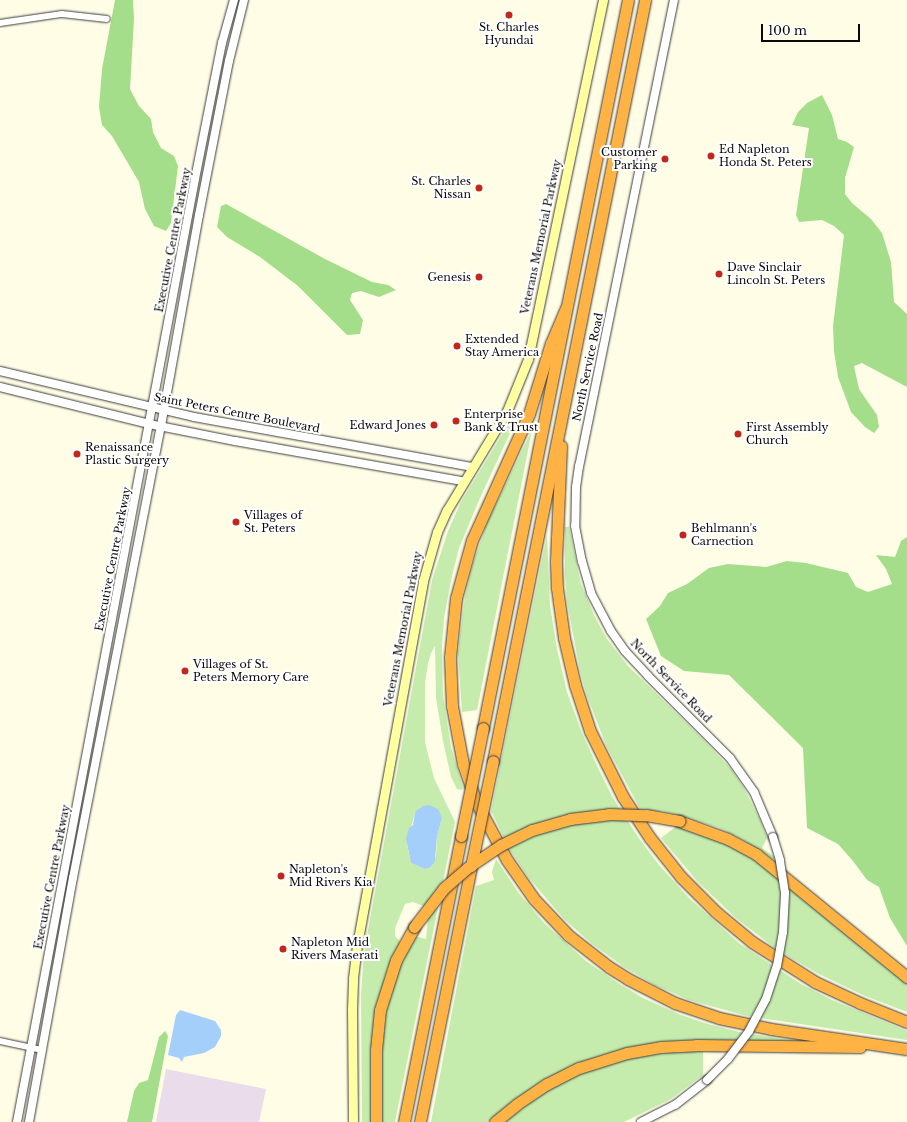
<!DOCTYPE html>
<html>
<head>
<meta charset="utf-8">
<style>
	body { margin:0 }
	#map { position:relative; width:907px; height:1122px; overflow:hidden; background:#fffde6; font-family:"Libre Baskerville",serif }
	div>[style] { position:absolute }
	.industrial>* { inset:0; background:#eadcea }
	.green>* { inset:0; background:#c5ecad }
	.forest>* { inset:0; background:#a5de8b }
	.water>* { inset:0; background:#a5cffb }
	.roads { filter:drop-shadow(0 0 1px #3c3c3c) drop-shadow(0 0 1px #3c3c3c) }
	.minor>* { height:6px; margin:-3px; padding:0 3px; transform-origin:3px; border-radius:3px; background:#fff }
	.tertiary>* { height:8px; margin:-4px; padding:0 4px; transform-origin:4px; border-radius:4px; background:#fff }
	.secondary>* { height:9px; margin:-4.5px; padding:0 4.5px; transform-origin:4.5px; border-radius:4.5px; background:#fdffa1 }
	.motorway>* { height:11px; margin:-5.5px; padding:0 5.5px; transform-origin:5.5px; border-radius:5.5px; background:#ffb344 }
	.bridges { filter:drop-shadow(0 0 1px #3c3c3c) drop-shadow(0 0 1px #3c3c3c) }
	.tertiary-bridge>* { height:8px; margin:-4px; padding:0 4px; transform-origin:4px; border-radius:4px; background:#fff }
	.motorway-bridge>* { height:11px; margin:-5.5px; padding:0 5.5px; transform-origin:5.5px; border-radius:5.5px; background:#ffb344 }
	.dots>* { width:11px; height:11px; translate:-50% -50%; box-sizing:border-box; border:2px solid #fff; border-radius:50% }
	span { translate:-50% -50%; white-space:nowrap; text-align:center; line-height:1.15; -webkit-text-stroke:4px #fff; paint-order:stroke }
	.poi-label { font-size:11px; color:#090909 }
	.left { translate:0 -50%; text-align:left }
	.right { translate:-100% -50%; text-align:right }
	.street-label { font-size:11px; color:#090909 }
	.scale { position:absolute; left:761px; top:24px; width:99px; height:18px; box-sizing:border-box; border:2px solid #090909; border-top:0; padding-left:5px; font-size:12px; line-height:14px; white-space:nowrap; color:#090909; -webkit-text-stroke:3px #fff; paint-order:stroke }
</style>
</head>
<body>
<div id="map">
	<div class="industrial">
		<i style="clip-path:polygon(166px 1069px,266px 1089px,259px 1122px,156px 1122px)"></i>
	</div>
	<div class="green">
		<i style="clip-path:polygon(evenodd,514px 415px,518px 416px,480px 498px,459px 548px,452px 576px,444px 618px,442px 646px,443px 696px,451px 747px,463px 788px,461px 790px,457px 789px,451px 777px,443px 741px,436px 698px,435px 646px,431px 653px,428px 664px,425px 683px,425px 742px,434px 778px,455px 822px,395px 1122px,380px 1122px,380px 1051px,383px 1017px,397px 969px,414px 936px,426px 939px,429px 908px,413px 902px,405px 904px,395px 928px,395px 936px,400px 941px,379px 997px,371px 1122px,362px 1122px,361px 995px,364px 952px,432px 580px,448px 531px,461px 502px,514px 415px,415px 812px,442px 818px,437px 836px,436px 857px,430px 868px,425px 869px,411px 863px,407px 845px,415px 812px)"></i>
		<i style="clip-path:polygon(532px 430px,477px 710px,462px 712px,458px 653px,465px 596px,472px 567px,487px 523px)"></i>
		<i style="clip-path:polygon(565px 527px,569px 527px,581px 584px,595px 617px,607px 639px,628px 666px,704px 740px,731px 769px,744px 788px,761px 822px,767px 838px,762px 848px,775px 857px,774px 860px,743px 840px,719px 828px,679px 815px,661px 811px,647px 820px,639px 807px,606px 745px,587px 696px,580px 671px,567px 602px,565px 574px)"></i>
		<i style="clip-path:polygon(547px 535px,550px 605px,557px 649px,567px 692px,582px 733px,599px 770px,613px 798px,638px 837px,659px 865px,688px 897px,740px 944px,801px 984px,832px 1000px,907px 1031px,907px 1040px,747px 1016px,689px 1000px,655px 985px,624px 967px,591px 943px,564px 919px,528px 877px,510px 850px,491px 811px)"></i>
		<i style="clip-path:polygon(678px 825px,716px 837px,763px 864px,907px 982px,907px 1012px,865px 996px,817px 973px,775px 948px,736px 918px,697px 881px,661px 838px)"></i>
		<i style="clip-path:polygon(496px 859px,518px 892px,544px 923px,586px 961px,618px 983px,643px 998px,681px 1015px,708px 1024px,739px 1032px,801px 1042px,624px 1049px,498px 1114px,489px 1122px,431px 1122px,476px 886px,494px 880px,492px 872px)"></i>
		<i style="clip-path:polygon(703px 1050px,703px 1075px,671px 1099px,624px 1122px,502px 1122px,519px 1109px,559px 1083px,584px 1071px,646px 1053px)"></i>
	</div>
	<div class="forest">
		<i style="clip-path:polygon(115px 0,133px 0,134px 19px,130px 89px,139px 106px,151px 119px,153px 132px,161px 148px,174px 156px,178px 166px,171px 223px,166px 231px,154px 226px,145px 209px,139px 182px,112px 136px,102px 125px,99px 107px,102px 69px)"></i>
		<i style="clip-path:polygon(822px 95px,832px 115px,838px 139px,847px 142px,854px 147px,845px 178px,845px 194px,852px 203px,871px 219px,882px 233px,891px 262px,894px 302px,907px 314px,907px 387px,862px 363px,854px 366px,859px 389px,877px 415px,879px 427px,874px 433px,865px 427px,851px 412px,838px 377px,834px 351px,833px 326px,844px 235px,834px 226px,822px 220px,799px 222px,796px 215px,809px 128px,792px 125px,798px 112px,807px 103px)"></i>
		<i style="clip-path:polygon(226px 204px,325px 259px,372px 282px,388px 285px,396px 290px,379px 297px,361px 291px,352px 293px,350px 300px,363px 320px,360px 334px,347px 335px,298px 286px,260px 257px,227px 237px,217px 227px,221px 206px)"></i>
		<i style="clip-path:polygon(907px 537px,907px 946px,890px 918px,879px 887px,867px 880px,853px 861px,838px 844px,807px 828px,803px 748px,729px 675px,684px 671px,661px 656px,646px 619px,660px 606px,668px 593px,687px 584px,709px 568px,728px 564px,766px 567px,787px 561px,806px 563px,848px 573px,856px 587px,868px 592px,892px 584px,886px 569px,876px 555px,895px 557px,901px 541px)"></i>
		<i style="clip-path:polygon(165px 1031px,168px 1036px,152px 1122px,127px 1122px,134px 1091px,139px 1083px,148px 1080px,159px 1037px)"></i>
	</div>
	<div class="water">
		<i style="clip-path:polygon(429px 805px,438px 809px,442px 818px,437px 836px,435px 861px,430px 868px,425px 869px,411px 863px,406px 839px,409px 828px,413px 825px,415px 812px,423px 806px)"></i>
		<i style="clip-path:polygon(180px 1010px,215px 1021px,221px 1030px,221px 1036px,215px 1047px,204px 1053px,184px 1057px,182px 1062px,179px 1058px,168px 1055px,176px 1015px)"></i>
	</div>
	<div class="roads">
		<div class="minor">
			<i style="left:0;top:23px;width:63px;rotate:-8.3deg"></i>
			<i style="left:62px;top:14px;width:45px;rotate:6.3deg"></i>
			<i style="left:0;top:1041px;width:43px;rotate:12.1deg"></i>
		</div>
		<div class="tertiary">
			<i style="left:674px;top:0;width:476px;rotate:101.5deg"></i>
			<i style="left:579px;top:466px;width:21px;rotate:98deg"></i>
			<i style="left:576px;top:487px;width:39px;rotate:91deg"></i>
			<i style="left:575px;top:526px;width:36px;rotate:79deg"></i>
			<i style="left:582px;top:561px;width:33px;rotate:74deg"></i>
			<i style="left:591px;top:593px;width:43px;rotate:62.2deg"></i>
			<i style="left:611px;top:631px;width:24px;rotate:55deg"></i>
			<i style="left:625px;top:651px;width:34px;rotate:47deg"></i>
			<i style="left:648px;top:676px;width:116px;rotate:45deg"></i>
			<i style="left:730px;top:758px;width:42px;rotate:54.8deg"></i>
			<i style="left:754px;top:792px;width:49px;rotate:67.1deg"></i>
			<i style="left:0;top:371px;width:199px;rotate:13.3deg"></i>
			<i style="left:194px;top:417px;width:282px;rotate:10.2deg"></i>
			<i style="left:0;top:387px;width:154px;rotate:13.9deg"></i>
			<i style="left:149px;top:424px;width:88px;rotate:11.2deg"></i>
			<i style="left:235px;top:441px;width:231px;rotate:10deg"></i>
			<i style="left:17px;top:1122px;width:960px;rotate:-79.31deg"></i>
			<i style="left:195px;top:179px;width:139px;rotate:-78.8deg"></i>
			<i style="left:222px;top:43px;width:45px;rotate:-74.4deg"></i>
			<i style="left:29px;top:1122px;width:248px;rotate:-79.8deg"></i>
			<i style="left:73px;top:878px;width:460px;rotate:-79deg"></i>
			<i style="left:161px;top:426px;width:214px;rotate:-79.8deg"></i>
			<i style="left:199px;top:215px;width:157px;rotate:-79deg"></i>
			<i style="left:229px;top:61px;width:63px;rotate:-76.2deg"></i>
			<i style="left:641px;top:1122px;width:38px;rotate:-27deg"></i>
			<i style="left:675px;top:1105px;width:41px;rotate:-38deg"></i>
		</div>
		<div class="secondary">
			<i style="left:353px;top:1122px;width:112px;rotate:-90.5deg"></i>
			<i style="left:352px;top:1010px;width:32px;rotate:-88deg"></i>
			<i style="left:353px;top:978px;width:33px;rotate:-83deg"></i>
			<i style="left:357px;top:945px;width:370px;rotate:-79.7deg"></i>
			<i style="left:423px;top:581px;width:51px;rotate:-74.1deg"></i>
			<i style="left:437px;top:532px;width:24px;rotate:-66deg"></i>
			<i style="left:447px;top:510px;width:116px;rotate:-58.8deg"></i>
			<i style="left:507px;top:411px;width:56px;rotate:-68deg"></i>
			<i style="left:528px;top:359px;width:367px;rotate:-78.2deg"></i>
		</div>
		<div class="motorway">
			<i style="left:566px;top:308px;width:38px;rotate:113deg"></i>
			<i style="left:551px;top:343px;width:74px;rotate:107.2deg"></i>
			<i style="left:529px;top:414px;width:138px;rotate:114.3deg"></i>
			<i style="left:472px;top:540px;width:60px;rotate:105.4deg"></i>
			<i style="left:456px;top:598px;width:59px;rotate:95.8deg"></i>
			<i style="left:450px;top:657px;width:49px;rotate:87.7deg"></i>
			<i style="left:452px;top:706px;width:59px;rotate:79.3deg"></i>
			<i style="left:463px;top:764px;width:40px;rotate:71.1deg"></i>
			<i style="left:476px;top:802px;width:66px;rotate:61.9deg"></i>
			<i style="left:507px;top:860px;width:47px;rotate:55.3deg"></i>
			<i style="left:534px;top:899px;width:50px;rotate:46.6deg"></i>
			<i style="left:568px;top:935px;width:52px;rotate:38deg"></i>
			<i style="left:609px;top:967px;width:22px;rotate:32deg"></i>
			<i style="left:628px;top:979px;width:53px;rotate:27.1deg"></i>
			<i style="left:675px;top:1003px;width:46px;rotate:18.8deg"></i>
			<i style="left:719px;top:1018px;width:53px;rotate:11.9deg"></i>
			<i style="left:771px;top:1029px;width:137px;rotate:8.4deg"></i>
			<i style="left:561px;top:446px;width:116px;rotate:92.5deg"></i>
			<i style="left:556px;top:562px;width:26px;rotate:88deg"></i>
			<i style="left:557px;top:588px;width:50px;rotate:82deg"></i>
			<i style="left:564px;top:638px;width:48px;rotate:76.8deg"></i>
			<i style="left:575px;top:685px;width:48px;rotate:71.9deg"></i>
			<i style="left:590px;top:731px;width:74px;rotate:63.4deg"></i>
			<i style="left:623px;top:797px;width:49px;rotate:56.6deg"></i>
			<i style="left:650px;top:838px;width:50px;rotate:51.5deg"></i>
			<i style="left:681px;top:877px;width:49px;rotate:45deg"></i>
			<i style="left:716px;top:912px;width:47px;rotate:39.8deg"></i>
			<i style="left:752px;top:942px;width:75px;rotate:32.4deg"></i>
			<i style="left:815px;top:982px;width:50px;rotate:25deg"></i>
			<i style="left:860px;top:1003px;width:51px;rotate:22deg"></i>
			<i style="left:483px;top:728px;width:742px;rotate:-78.74deg"></i>
			<i style="left:493px;top:761px;width:776px;rotate:-78.7deg"></i>
			<i style="left:679px;top:821px;width:52px;rotate:20.2deg"></i>
			<i style="left:728px;top:839px;width:32px;rotate:28deg"></i>
			<i style="left:756px;top:854px;width:195px;rotate:39.2deg"></i>
			<i style="left:376px;top:1122px;width:72px;rotate:-90deg"></i>
			<i style="left:376px;top:1050px;width:40px;rotate:-84.3deg"></i>
			<i style="left:380px;top:1010px;width:52px;rotate:-72.3deg"></i>
			<i style="left:396px;top:960px;width:38px;rotate:-61deg"></i>
			<i style="left:404px;top:1122px;width:292px;rotate:-78.7deg"></i>
			<i style="left:420px;top:1122px;width:260px;rotate:-78.7deg"></i>
			<i style="left:495px;top:1122px;width:28px;rotate:-39deg"></i>
			<i style="left:517px;top:1104px;width:36px;rotate:-34deg"></i>
			<i style="left:547px;top:1084px;width:36px;rotate:-27deg"></i>
			<i style="left:579px;top:1068px;width:50px;rotate:-17.4deg"></i>
			<i style="left:627px;top:1053px;width:35px;rotate:-10deg"></i>
			<i style="left:661px;top:1047px;width:35px;rotate:-3deg"></i>
			<i style="left:696px;top:1045px;width:164px;rotate:0.7deg"></i>
		</div>
	</div>
	<div class="bridges">
		<div class="tertiary-bridge">
			<i style="left:707px;top:1080px;width:30px;rotate:-45deg"></i>
			<i style="left:728px;top:1059px;width:35px;rotate:-53deg"></i>
			<i style="left:749px;top:1031px;width:36px;rotate:-62deg"></i>
			<i style="left:766px;top:999px;width:35px;rotate:-72deg"></i>
			<i style="left:777px;top:966px;width:35px;rotate:-80deg"></i>
			<i style="left:783px;top:932px;width:39px;rotate:-87deg"></i>
			<i style="left:785px;top:893px;width:33px;rotate:-99deg"></i>
			<i style="left:780px;top:860px;width:24px;rotate:-107deg"></i>
		</div>
		<div class="motorway-bridge">
			<i style="left:461px;top:836px;width:110px;rotate:-78.5deg"></i>
			<i style="left:471px;top:866px;width:107px;rotate:-78.2deg"></i>
			<i style="left:414px;top:927px;width:49px;rotate:-52.4deg"></i>
			<i style="left:444px;top:888px;width:30px;rotate:-41deg"></i>
			<i style="left:467px;top:868px;width:41px;rotate:-34.1deg"></i>
			<i style="left:501px;top:845px;width:34px;rotate:-26deg"></i>
			<i style="left:532px;top:830px;width:40px;rotate:-16deg"></i>
			<i style="left:570px;top:819px;width:39px;rotate:-7deg"></i>
			<i style="left:609px;top:814px;width:37px;rotate:2deg"></i>
			<i style="left:646px;top:815px;width:34px;rotate:10deg"></i>
		</div>
	</div>
	<div class="dots">
		<i style="left:509px;top:15px;background:#c32718"></i>
		<i style="left:711px;top:156px;background:#c32718"></i>
		<i style="left:665px;top:159px;background:#c32718"></i>
		<i style="left:479px;top:188px;background:#c32718"></i>
		<i style="left:719px;top:274px;background:#c32718"></i>
		<i style="left:479px;top:277px;background:#c32718"></i>
		<i style="left:457px;top:346px;background:#c32718"></i>
		<i style="left:456px;top:421px;background:#c32718"></i>
		<i style="left:434px;top:425px;background:#c32718"></i>
		<i style="left:738px;top:434px;background:#c32718"></i>
		<i style="left:77px;top:454px;background:#c32718"></i>
		<i style="left:236px;top:522px;background:#c32718"></i>
		<i style="left:683px;top:535px;background:#c32718"></i>
		<i style="left:185px;top:671px;background:#c32718"></i>
		<i style="left:281px;top:876px;background:#c32718"></i>
		<i style="left:283px;top:949px;background:#c32718"></i>
	</div>
	<div class="poi-label">
		<span style="left:509px;top:34px">St. Charles<br>Hyundai</span>
		<span class="left" style="left:719px;top:156px">Ed Napleton<br>Honda St. Peters</span>
		<span class="right" style="left:657px;top:159px">Customer<br>Parking</span>
		<span class="right" style="left:471px;top:188px">St. Charles<br>Nissan</span>
		<span class="left" style="left:727px;top:274px">Dave Sinclair<br>Lincoln St. Peters</span>
		<span class="right" style="left:471px;top:277px">Genesis</span>
		<span class="left" style="left:465px;top:346px">Extended<br>Stay America</span>
		<span class="left" style="left:464px;top:421px">Enterprise<br>Bank &amp; Trust</span>
		<span class="right" style="left:426px;top:425px">Edward Jones</span>
		<span class="left" style="left:746px;top:434px">First Assembly<br>Church</span>
		<span class="left" style="left:85px;top:454px">Renaissance<br>Plastic Surgery</span>
		<span class="left" style="left:244px;top:522px">Villages of<br>St. Peters</span>
		<span class="left" style="left:691px;top:535px">Behlmann's<br>Carnection</span>
		<span class="left" style="left:193px;top:671px">Villages of St.<br>Peters Memory Care</span>
		<span class="left" style="left:289px;top:876px">Napleton's<br>Mid Rivers Kia</span>
		<span class="left" style="left:291px;top:949px">Napleton Mid<br>Rivers Maserati</span>
	</div>
	<div class="street-label">
		<span style="left:541px;top:237px;rotate:-78deg">Veterans Memorial Parkway</span>
		<span style="left:173px;top:240px;rotate:-79deg">Executive Centre Parkway</span>
		<span style="left:588px;top:367px;rotate:-78deg">North Service Road</span>
		<span style="left:237px;top:413px;rotate:11deg">Saint Peters Centre Boulevard</span>
		<span style="left:113px;top:559px;rotate:-79deg">Executive Centre Parkway</span>
		<span style="left:403px;top:629px;rotate:-79deg">Veterans Memorial Parkway</span>
		<span style="left:671px;top:681px;rotate:46deg">North Service Road</span>
		<span style="left:52px;top:877px;rotate:-79deg">Executive Centre Parkway</span>
	</div>
	<div class="scale">100 m</div>
</div>
</body>
</html>
